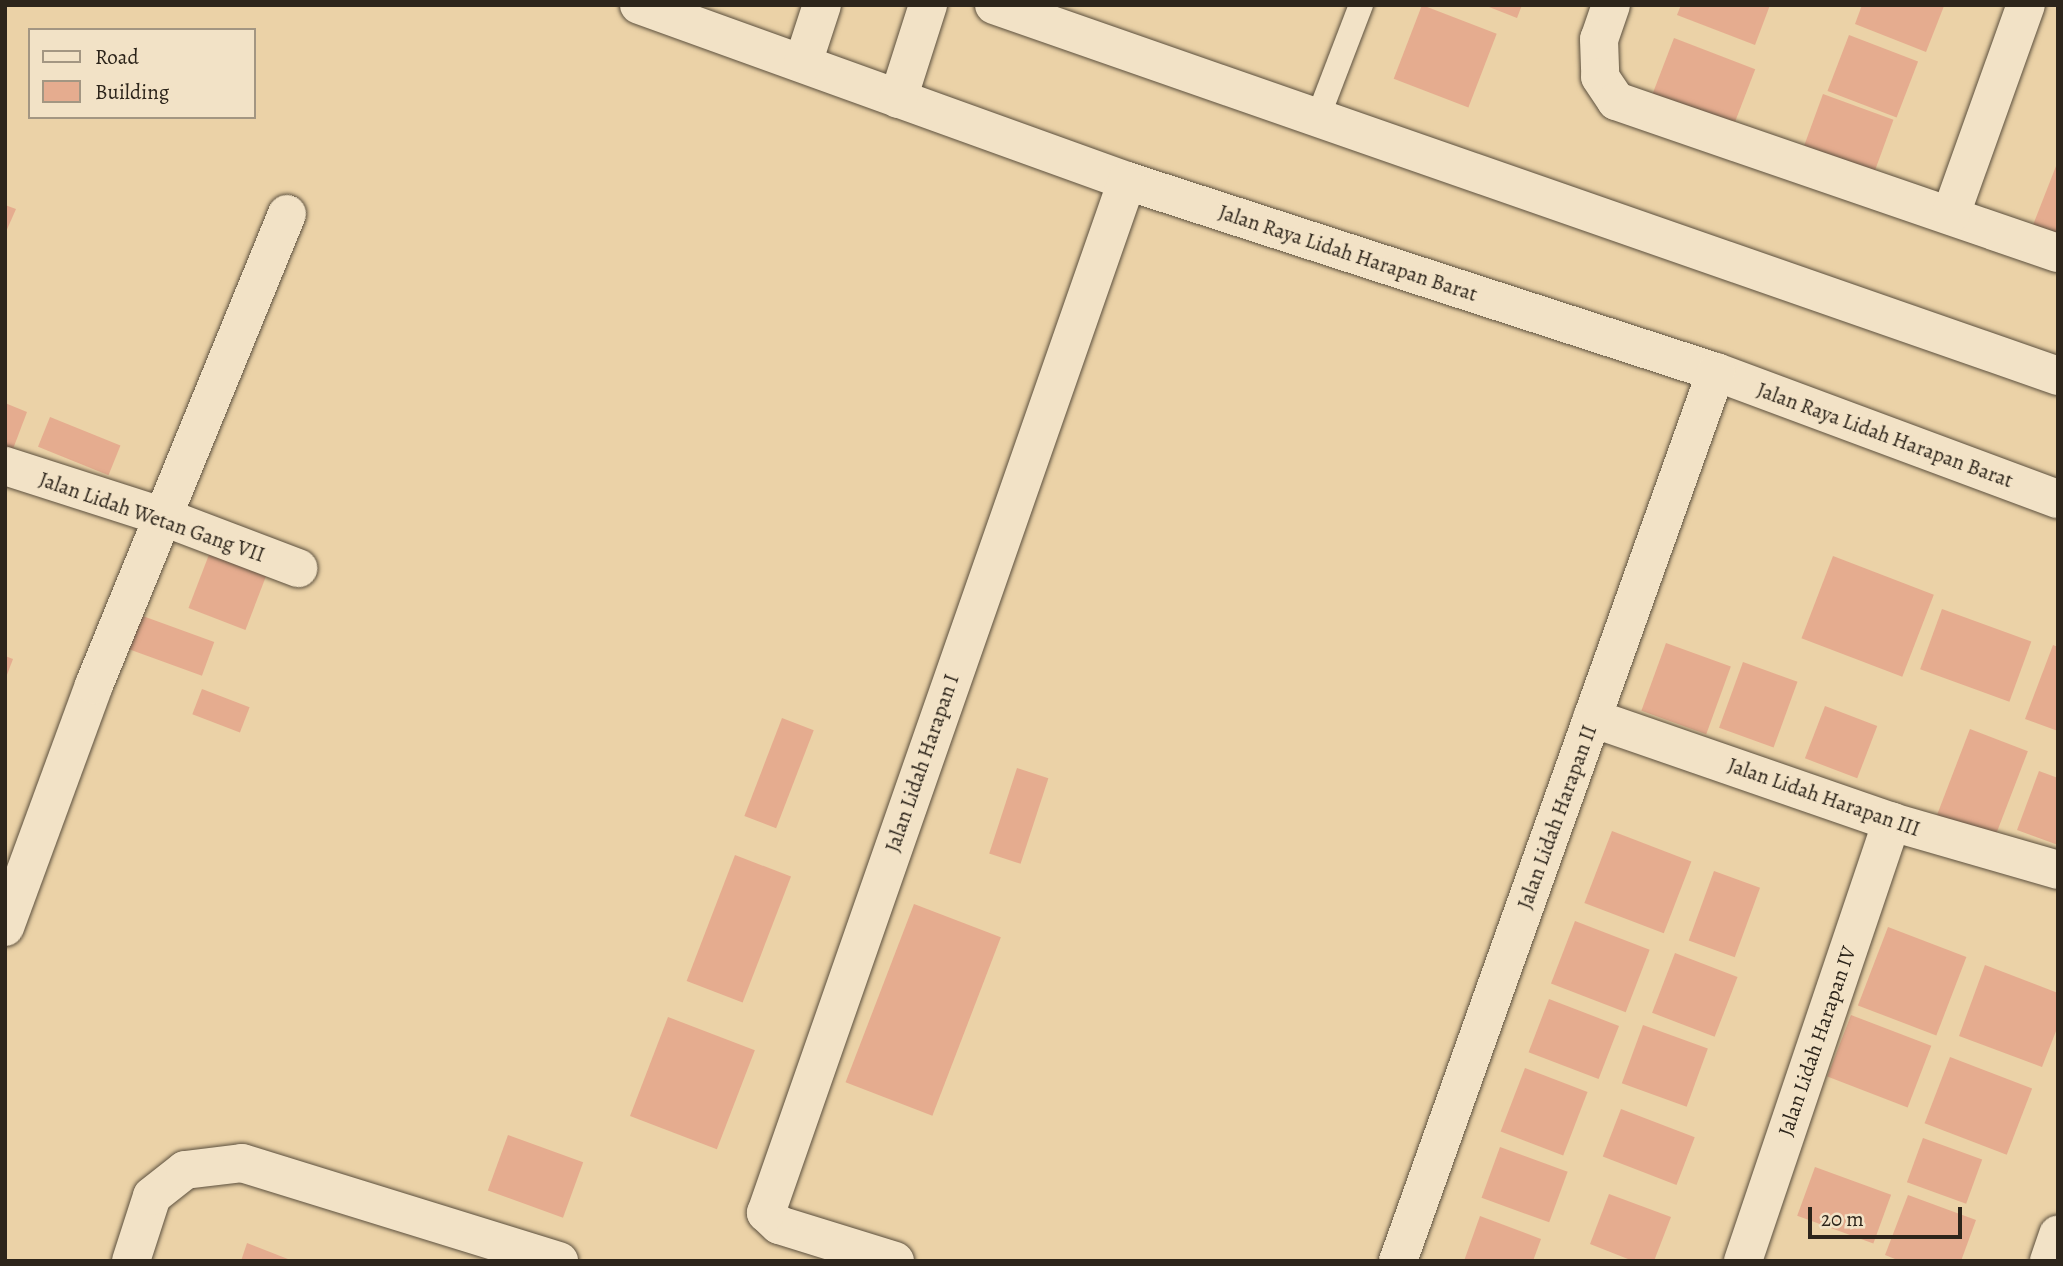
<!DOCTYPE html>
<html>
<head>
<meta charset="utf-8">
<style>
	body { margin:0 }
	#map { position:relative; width:2063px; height:1266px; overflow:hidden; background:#ebd2a7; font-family:Alegreya,serif }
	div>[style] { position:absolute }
	.building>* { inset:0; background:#e5ac8f; transform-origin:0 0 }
	.roads { filter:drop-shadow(0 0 2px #5c503e) drop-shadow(0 0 2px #5c503e) }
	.lane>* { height:24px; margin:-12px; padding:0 12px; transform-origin:12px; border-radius:12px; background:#f2e2c6 }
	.street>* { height:38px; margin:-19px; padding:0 19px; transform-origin:19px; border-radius:19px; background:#f2e2c6 }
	span { translate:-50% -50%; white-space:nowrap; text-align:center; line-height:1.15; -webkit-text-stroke:5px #f2e2c6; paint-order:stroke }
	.street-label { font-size:21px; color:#2d251b }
	.frame { position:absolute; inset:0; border:7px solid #2d251b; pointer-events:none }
	.legend { position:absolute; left:28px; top:28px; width:228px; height:91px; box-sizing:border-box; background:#f2e2c6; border:2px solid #a39682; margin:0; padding:9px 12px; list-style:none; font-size:21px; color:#2d251b }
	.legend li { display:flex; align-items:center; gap:14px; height:35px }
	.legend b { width:35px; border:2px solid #a39682 }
	.scale { position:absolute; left:1808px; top:1207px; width:154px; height:32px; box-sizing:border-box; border:4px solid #2d251b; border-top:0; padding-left:9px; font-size:21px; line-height:24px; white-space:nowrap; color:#2d251b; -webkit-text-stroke:5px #f2e2c6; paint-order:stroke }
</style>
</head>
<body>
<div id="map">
	<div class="building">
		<i style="left:1422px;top:5px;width:80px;height:79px;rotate:21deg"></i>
		<i style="clip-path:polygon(1484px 5px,1522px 5px,1517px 18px)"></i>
		<i style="clip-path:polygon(1681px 5px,1770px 5px,1755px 45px,1677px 15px)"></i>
		<i style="clip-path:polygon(1862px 5px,1941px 5px,1944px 6px,1926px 52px,1855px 24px)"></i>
		<i style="left:1849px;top:35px;width:74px;height:60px;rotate:21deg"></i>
		<i style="left:1674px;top:38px;width:87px;height:72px;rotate:21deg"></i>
		<i style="left:1823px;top:94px;width:75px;height:69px;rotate:20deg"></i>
		<i style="clip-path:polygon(2058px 161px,2058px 235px,2033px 225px)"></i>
		<i style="clip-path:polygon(5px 205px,16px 209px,5px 234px)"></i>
		<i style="clip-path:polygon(5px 403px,27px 412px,13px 449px,5px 446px)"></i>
		<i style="left:50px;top:417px;width:76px;height:32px;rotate:22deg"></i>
		<i style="left:210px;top:552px;width:61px;height:60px;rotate:21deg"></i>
		<i style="left:1833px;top:556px;width:108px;height:88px;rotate:21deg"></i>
		<i style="left:1942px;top:609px;width:95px;height:64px;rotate:20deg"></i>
		<i style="left:140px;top:615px;width:79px;height:36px;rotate:20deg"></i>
		<i style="left:1666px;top:643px;width:69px;height:72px;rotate:20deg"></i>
		<i style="clip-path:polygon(2053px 645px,2058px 647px,2058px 731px,2025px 719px)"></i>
		<i style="clip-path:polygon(5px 656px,13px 659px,5px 680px)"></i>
		<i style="left:1743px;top:662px;width:58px;height:70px;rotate:20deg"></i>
		<i style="left:202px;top:689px;width:51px;height:27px;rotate:21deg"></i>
		<i style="left:1825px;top:706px;width:56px;height:56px;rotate:21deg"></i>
		<i style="left:782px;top:718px;width:34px;height:105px;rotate:21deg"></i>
		<i style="left:1970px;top:729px;width:62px;height:98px;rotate:21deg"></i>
		<i style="left:1017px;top:768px;width:33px;height:90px;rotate:18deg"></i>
		<i style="clip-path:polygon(2039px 771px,2058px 778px,2058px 845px,2017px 830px)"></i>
		<i style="left:1612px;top:831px;width:85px;height:77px;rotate:21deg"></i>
		<i style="left:735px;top:855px;width:60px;height:135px;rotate:21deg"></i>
		<i style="left:1714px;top:871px;width:49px;height:74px;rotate:20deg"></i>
		<i style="left:914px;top:904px;width:93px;height:191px;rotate:21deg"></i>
		<i style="left:1575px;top:921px;width:80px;height:67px;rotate:21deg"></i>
		<i style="left:1888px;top:927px;width:84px;height:84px;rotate:21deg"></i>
		<i style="left:1675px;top:953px;width:67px;height:64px;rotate:21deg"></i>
		<i style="clip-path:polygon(1985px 965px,2058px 993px,2058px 1026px,2042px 1067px,1959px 1036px)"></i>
		<i style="left:1549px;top:999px;width:75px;height:57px;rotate:21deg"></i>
		<i style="left:1851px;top:1015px;width:86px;height:66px;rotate:21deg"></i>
		<i style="left:668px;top:1017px;width:93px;height:106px;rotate:21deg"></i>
		<i style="left:1643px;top:1025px;width:69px;height:62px;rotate:20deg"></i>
		<i style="left:1950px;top:1057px;width:88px;height:71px;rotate:21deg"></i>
		<i style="left:1525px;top:1068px;width:67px;height:68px;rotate:21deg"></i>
		<i style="left:1621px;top:1109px;width:79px;height:51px;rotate:21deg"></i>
		<i style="left:508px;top:1135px;width:80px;height:59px;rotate:20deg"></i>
		<i style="left:1923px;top:1138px;width:63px;height:47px;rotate:20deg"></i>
		<i style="left:1500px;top:1147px;width:72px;height:54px;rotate:20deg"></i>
		<i style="left:1815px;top:1167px;width:81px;height:52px;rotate:20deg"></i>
		<i style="clip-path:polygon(1609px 1194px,1671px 1217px,1654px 1261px,1633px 1261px,1590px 1244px)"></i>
		<i style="clip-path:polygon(1908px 1195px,1976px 1220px,1961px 1261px,1900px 1261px,1885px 1255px)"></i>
		<i style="clip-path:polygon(1480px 1216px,1541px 1239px,1533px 1261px,1464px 1261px)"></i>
		<i style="clip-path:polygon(247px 1243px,293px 1261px,241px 1261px)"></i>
	</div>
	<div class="roads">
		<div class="lane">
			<i style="left:1318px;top:117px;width:120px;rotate:-69deg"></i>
		</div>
		<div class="street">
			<i style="left:639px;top:5px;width:519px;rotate:19.83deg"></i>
			<i style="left:1127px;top:181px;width:619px;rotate:17.97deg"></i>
			<i style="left:1716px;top:372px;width:365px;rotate:20.4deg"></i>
			<i style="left:994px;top:5px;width:1127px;rotate:19.22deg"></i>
			<i style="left:1611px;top:5px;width:36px;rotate:109deg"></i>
			<i style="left:1599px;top:39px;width:38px;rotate:88deg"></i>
			<i style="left:1600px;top:77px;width:29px;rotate:56deg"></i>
			<i style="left:1616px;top:101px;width:467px;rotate:19deg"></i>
			<i style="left:803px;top:63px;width:61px;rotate:-71.9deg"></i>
			<i style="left:898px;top:99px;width:99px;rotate:-72.3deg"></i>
			<i style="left:1951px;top:214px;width:222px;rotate:-70.3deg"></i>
			<i style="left:5px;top:466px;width:164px;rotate:17.8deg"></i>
			<i style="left:161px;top:516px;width:147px;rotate:20.8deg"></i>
			<i style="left:1592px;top:718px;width:318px;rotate:19.1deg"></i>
			<i style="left:1892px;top:822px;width:173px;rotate:16.1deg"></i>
			<i style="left:5px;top:927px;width:258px;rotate:-69.8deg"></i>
			<i style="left:94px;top:685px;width:509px;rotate:-67.72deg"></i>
			<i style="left:131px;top:1261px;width:68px;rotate:-72.1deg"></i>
			<i style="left:152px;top:1196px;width:42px;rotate:-38.2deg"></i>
			<i style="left:185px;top:1170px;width:57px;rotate:-7deg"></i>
			<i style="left:242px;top:1163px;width:332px;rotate:17.2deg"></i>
			<i style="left:895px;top:1261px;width:121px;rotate:-162.8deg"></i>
			<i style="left:779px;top:1225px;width:18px;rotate:-137deg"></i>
			<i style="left:766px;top:1213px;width:1093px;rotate:-70.72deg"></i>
			<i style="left:1398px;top:1261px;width:944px;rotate:-70.32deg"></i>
			<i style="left:1743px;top:1261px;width:464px;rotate:-71.3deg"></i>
			<i style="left:2049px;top:1261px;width:28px;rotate:-71deg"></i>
		</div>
	</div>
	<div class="street-label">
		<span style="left:1348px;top:253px;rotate:18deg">Jalan Raya Lidah Harapan Barat</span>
		<span style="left:1885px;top:435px;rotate:20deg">Jalan Raya Lidah Harapan Barat</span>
		<span style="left:152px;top:517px;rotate:19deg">Jalan Lidah Wetan Gang VII</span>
		<span style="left:922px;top:763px;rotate:-71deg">Jalan Lidah Harapan I</span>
		<span style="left:1824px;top:797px;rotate:19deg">Jalan Lidah Harapan III</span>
		<span style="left:1557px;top:817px;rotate:-70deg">Jalan Lidah Harapan II</span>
		<span style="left:1817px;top:1041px;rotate:-71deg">Jalan Lidah Harapan IV</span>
	</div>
	<div class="frame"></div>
	<ul class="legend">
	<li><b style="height:9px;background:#f2e2c6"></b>Road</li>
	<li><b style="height:19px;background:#e5ac8f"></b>Building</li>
	</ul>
	<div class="scale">20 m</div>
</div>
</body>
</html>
